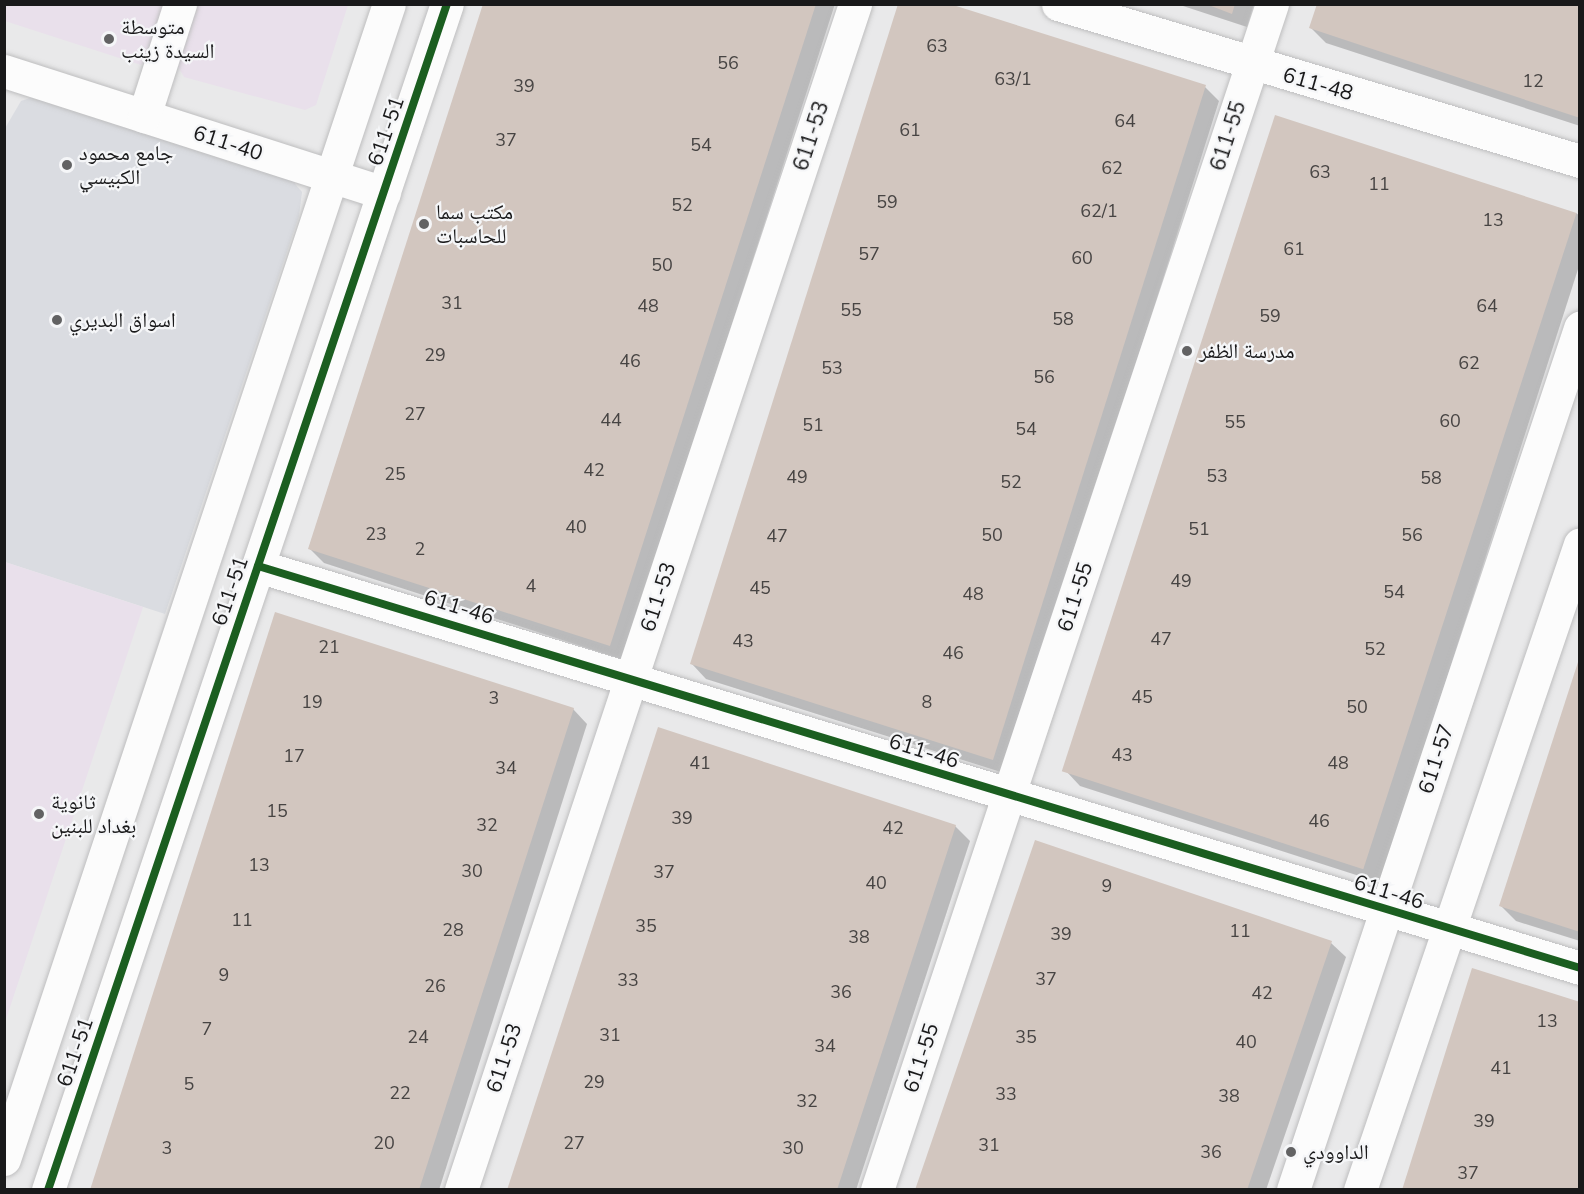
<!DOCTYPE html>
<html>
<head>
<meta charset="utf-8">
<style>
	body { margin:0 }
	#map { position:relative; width:1584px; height:1194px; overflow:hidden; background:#e9e9ea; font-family:"Nunito Sans","Noto Naskh Arabic",sans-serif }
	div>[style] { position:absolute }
	.built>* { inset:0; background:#dadce1 }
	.education>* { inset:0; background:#e9e0eb }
	.shadow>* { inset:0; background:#0003 }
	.building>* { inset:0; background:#d2c6bf; transform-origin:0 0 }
	.roads { filter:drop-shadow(0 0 2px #bebebf) drop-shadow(0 0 2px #bebebf) }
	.minor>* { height:33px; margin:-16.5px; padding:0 16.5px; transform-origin:16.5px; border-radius:16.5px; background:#fcfcfc }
	.cycleway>* { height:8px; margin:-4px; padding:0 4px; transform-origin:4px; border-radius:4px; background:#1b5e20 }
	.dots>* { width:16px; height:16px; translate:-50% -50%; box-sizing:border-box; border:3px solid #f5f6f8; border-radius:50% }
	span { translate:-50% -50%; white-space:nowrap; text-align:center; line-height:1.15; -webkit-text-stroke:4.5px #f5f6f8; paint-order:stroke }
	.number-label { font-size:18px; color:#474443 }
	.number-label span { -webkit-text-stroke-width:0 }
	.poi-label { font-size:21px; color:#19191a }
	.left { translate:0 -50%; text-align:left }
	.street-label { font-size:21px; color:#19191a }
	.frame { position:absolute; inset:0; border:6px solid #19191a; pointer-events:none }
</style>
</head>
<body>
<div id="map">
	<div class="built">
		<i style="clip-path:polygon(33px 97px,290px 178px,302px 192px,299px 216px,165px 614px,5px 562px,4px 130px,21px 101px)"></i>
	</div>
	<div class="education">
		<i style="clip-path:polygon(5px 5px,168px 5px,152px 56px,141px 65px,5px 21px)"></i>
		<i style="clip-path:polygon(195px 5px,348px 5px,316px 105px,305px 110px,184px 77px,176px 63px)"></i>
		<i style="clip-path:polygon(5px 562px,143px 607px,5px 1022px,4px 562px)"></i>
	</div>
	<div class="shadow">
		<i style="clip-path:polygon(484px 4px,835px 4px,624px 660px,324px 563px,309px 548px)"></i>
		<i style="clip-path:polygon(1177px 4px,1254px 4px,1247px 27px)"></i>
		<i style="clip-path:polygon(1580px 4px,1580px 126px,1326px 43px,1311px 28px)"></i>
		<i style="clip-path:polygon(1205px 87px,1219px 101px,1007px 774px,706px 679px,692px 664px)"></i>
		<i style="clip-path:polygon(1576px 213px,1580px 216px,1580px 263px,1381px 883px,1080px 786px,1066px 771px)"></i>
		<i style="clip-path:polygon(1580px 662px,1580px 941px,1516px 921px,1501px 906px)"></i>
		<i style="clip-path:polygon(573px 709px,587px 724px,439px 1190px,92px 1190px)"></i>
		<i style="clip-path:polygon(955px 826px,970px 841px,856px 1190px,508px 1190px)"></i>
		<i style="clip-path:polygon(1331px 943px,1346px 957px,1266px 1190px,917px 1190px)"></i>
	</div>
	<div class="building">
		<i style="clip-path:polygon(483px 4px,816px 4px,610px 646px,308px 549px)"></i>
		<i style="clip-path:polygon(898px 4px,950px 4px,1206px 85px,993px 760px,690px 664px)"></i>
		<i style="clip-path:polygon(1206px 4px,1235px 4px,1232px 14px)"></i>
		<i style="clip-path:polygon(1317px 4px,1580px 4px,1580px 118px,1309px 28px)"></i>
		<i style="left:1275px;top:115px;width:317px;height:690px;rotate:18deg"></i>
		<i style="clip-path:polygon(275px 612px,574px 708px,419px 1190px,90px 1190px)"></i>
		<i style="clip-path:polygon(1579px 659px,1580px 659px,1580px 932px,1499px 906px)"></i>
		<i style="clip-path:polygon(658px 727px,956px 825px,837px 1190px,507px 1190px)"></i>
		<i style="clip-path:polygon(1035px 840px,1332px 941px,1247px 1190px,915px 1190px)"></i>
		<i style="clip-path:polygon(1472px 968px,1580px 1002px,1580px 1190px,1402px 1190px)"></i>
	</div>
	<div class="roads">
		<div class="minor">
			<i style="left:1058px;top:4px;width:545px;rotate:16.74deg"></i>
			<i style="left:4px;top:71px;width:399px;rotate:17.8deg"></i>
			<i style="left:144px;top:116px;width:118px;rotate:-72.2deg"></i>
			<i style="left:258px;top:566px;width:1382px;rotate:16.91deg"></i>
			<i style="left:4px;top:1159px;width:1217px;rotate:-71.57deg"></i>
			<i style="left:48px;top:1190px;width:1251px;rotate:-71.41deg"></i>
			<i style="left:461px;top:1190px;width:1250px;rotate:-71.62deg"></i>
			<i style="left:877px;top:1190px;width:1250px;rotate:-71.58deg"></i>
			<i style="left:1293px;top:1190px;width:909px;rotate:-71.58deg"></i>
			<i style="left:1360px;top:1190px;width:682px;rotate:-71.19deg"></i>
		</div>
	</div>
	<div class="cycleway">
		<i style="left:258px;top:566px;width:1382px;rotate:16.91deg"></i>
		<i style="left:48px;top:1190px;width:1251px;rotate:-71.41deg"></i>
	</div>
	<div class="dots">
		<i style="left:109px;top:39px;background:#626263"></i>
		<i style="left:67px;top:165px;background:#626263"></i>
		<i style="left:424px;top:224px;background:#626263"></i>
		<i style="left:57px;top:320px;background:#626263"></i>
		<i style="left:1187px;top:351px;background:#626263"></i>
		<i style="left:39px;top:814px;background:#626263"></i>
		<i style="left:1291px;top:1152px;background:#626263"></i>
	</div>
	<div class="number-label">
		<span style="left:937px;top:46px">63</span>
		<span style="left:728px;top:63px">56</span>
		<span style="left:1013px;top:79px">63/1</span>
		<span style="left:1533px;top:81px">12</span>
		<span style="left:524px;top:86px">39</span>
		<span style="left:1125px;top:121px">64</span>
		<span style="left:910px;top:130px">61</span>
		<span style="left:506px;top:140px">37</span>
		<span style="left:701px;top:145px">54</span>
		<span style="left:1112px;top:168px">62</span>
		<span style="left:1320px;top:172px">63</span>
		<span style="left:1379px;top:184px">11</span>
		<span style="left:887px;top:202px">59</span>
		<span style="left:682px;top:205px">52</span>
		<span style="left:1099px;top:211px">62/1</span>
		<span style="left:1493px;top:220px">13</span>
		<span style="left:1294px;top:249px">61</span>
		<span style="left:869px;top:254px">57</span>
		<span style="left:1082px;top:258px">60</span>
		<span style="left:662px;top:265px">50</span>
		<span style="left:452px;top:303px">31</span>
		<span style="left:648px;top:306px">48</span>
		<span style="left:1487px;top:306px">64</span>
		<span style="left:851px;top:310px">55</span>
		<span style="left:1270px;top:316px">59</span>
		<span style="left:1063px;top:319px">58</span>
		<span style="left:435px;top:355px">29</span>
		<span style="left:630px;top:361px">46</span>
		<span style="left:1469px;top:363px">62</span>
		<span style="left:832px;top:368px">53</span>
		<span style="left:1044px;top:377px">56</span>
		<span style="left:415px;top:414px">27</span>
		<span style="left:611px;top:420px">44</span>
		<span style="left:1450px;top:421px">60</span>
		<span style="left:1235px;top:422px">55</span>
		<span style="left:813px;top:425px">51</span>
		<span style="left:1026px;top:429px">54</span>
		<span style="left:594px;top:470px">42</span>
		<span style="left:395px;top:474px">25</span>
		<span style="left:1217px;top:476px">53</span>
		<span style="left:797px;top:477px">49</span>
		<span style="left:1431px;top:478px">58</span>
		<span style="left:1011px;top:482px">52</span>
		<span style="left:576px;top:527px">40</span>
		<span style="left:1199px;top:529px">51</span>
		<span style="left:376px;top:534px">23</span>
		<span style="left:992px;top:535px">50</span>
		<span style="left:1412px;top:535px">56</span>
		<span style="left:777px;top:536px">47</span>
		<span style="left:420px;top:549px">2</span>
		<span style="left:1181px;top:581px">49</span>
		<span style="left:531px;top:586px">4</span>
		<span style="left:760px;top:588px">45</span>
		<span style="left:1394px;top:592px">54</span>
		<span style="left:973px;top:594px">48</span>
		<span style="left:1161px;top:639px">47</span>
		<span style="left:743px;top:641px">43</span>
		<span style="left:329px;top:647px">21</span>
		<span style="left:1375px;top:649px">52</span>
		<span style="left:953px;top:653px">46</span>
		<span style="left:1142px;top:697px">45</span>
		<span style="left:494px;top:698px">3</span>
		<span style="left:312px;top:702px">19</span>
		<span style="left:927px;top:702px">8</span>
		<span style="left:1357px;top:707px">50</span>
		<span style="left:1122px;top:755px">43</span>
		<span style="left:294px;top:756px">17</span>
		<span style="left:700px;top:763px">41</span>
		<span style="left:1338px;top:763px">48</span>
		<span style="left:506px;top:768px">34</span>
		<span style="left:277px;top:811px">15</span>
		<span style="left:682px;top:818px">39</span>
		<span style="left:1319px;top:821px">46</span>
		<span style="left:487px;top:825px">32</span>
		<span style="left:893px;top:828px">42</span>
		<span style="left:259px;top:865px">13</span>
		<span style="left:472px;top:871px">30</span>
		<span style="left:664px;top:872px">37</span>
		<span style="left:876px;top:883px">40</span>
		<span style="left:1107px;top:886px">9</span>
		<span style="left:242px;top:920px">11</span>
		<span style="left:646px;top:926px">35</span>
		<span style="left:453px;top:930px">28</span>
		<span style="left:1240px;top:931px">11</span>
		<span style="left:1061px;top:934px">39</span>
		<span style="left:859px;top:937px">38</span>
		<span style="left:224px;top:975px">9</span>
		<span style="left:1046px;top:979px">37</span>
		<span style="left:628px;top:980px">33</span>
		<span style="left:435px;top:986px">26</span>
		<span style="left:841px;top:992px">36</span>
		<span style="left:1262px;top:993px">42</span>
		<span style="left:1547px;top:1021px">13</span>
		<span style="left:207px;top:1029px">7</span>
		<span style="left:610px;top:1035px">31</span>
		<span style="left:418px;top:1037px">24</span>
		<span style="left:1026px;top:1037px">35</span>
		<span style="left:1246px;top:1042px">40</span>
		<span style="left:825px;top:1046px">34</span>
		<span style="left:1501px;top:1068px">41</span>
		<span style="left:594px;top:1082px">29</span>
		<span style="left:189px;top:1084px">5</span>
		<span style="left:400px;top:1093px">22</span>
		<span style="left:1006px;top:1094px">33</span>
		<span style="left:1229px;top:1096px">38</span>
		<span style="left:807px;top:1101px">32</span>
		<span style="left:1484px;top:1121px">39</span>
		<span style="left:384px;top:1143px">20</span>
		<span style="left:574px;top:1143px">27</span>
		<span style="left:989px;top:1145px">31</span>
		<span style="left:167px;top:1148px">3</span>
		<span style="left:793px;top:1148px">30</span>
		<span style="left:1211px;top:1152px">36</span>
		<span style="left:1468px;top:1173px">37</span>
	</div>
	<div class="poi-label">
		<span class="left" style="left:121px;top:39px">متوسطة<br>السيدة زينب</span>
		<span class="left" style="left:79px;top:165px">جامع محمود<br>الكبيسي</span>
		<span class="left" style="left:436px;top:224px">مكتب سما<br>للحاسبات</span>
		<span class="left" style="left:69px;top:320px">اسواق البديري</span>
		<span class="left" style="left:1199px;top:351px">مدرسة الظفر</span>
		<span class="left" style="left:51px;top:814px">ثانوية<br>بغداد للبنين</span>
		<span class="left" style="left:1303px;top:1152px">الداوودي</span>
	</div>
	<div class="street-label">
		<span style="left:1318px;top:84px;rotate:16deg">611-48</span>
		<span style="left:386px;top:131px;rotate:-71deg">611-51</span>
		<span style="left:811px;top:136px;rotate:-72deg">611-53</span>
		<span style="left:1228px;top:136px;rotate:-72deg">611-55</span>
		<span style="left:228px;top:143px;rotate:18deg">611-40</span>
		<span style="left:230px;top:591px;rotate:-71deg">611-51</span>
		<span style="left:658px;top:597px;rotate:-72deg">611-53</span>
		<span style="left:1075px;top:597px;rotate:-72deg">611-55</span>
		<span style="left:459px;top:607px;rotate:17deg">611-46</span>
		<span style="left:924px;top:751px;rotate:17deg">611-46</span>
		<span style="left:1436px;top:759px;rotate:-72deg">611-57</span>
		<span style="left:1389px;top:892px;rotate:17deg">611-46</span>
		<span style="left:75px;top:1052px;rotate:-71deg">611-51</span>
		<span style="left:504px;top:1058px;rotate:-72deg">611-53</span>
		<span style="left:921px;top:1058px;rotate:-72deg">611-55</span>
	</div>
	<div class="frame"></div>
</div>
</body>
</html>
